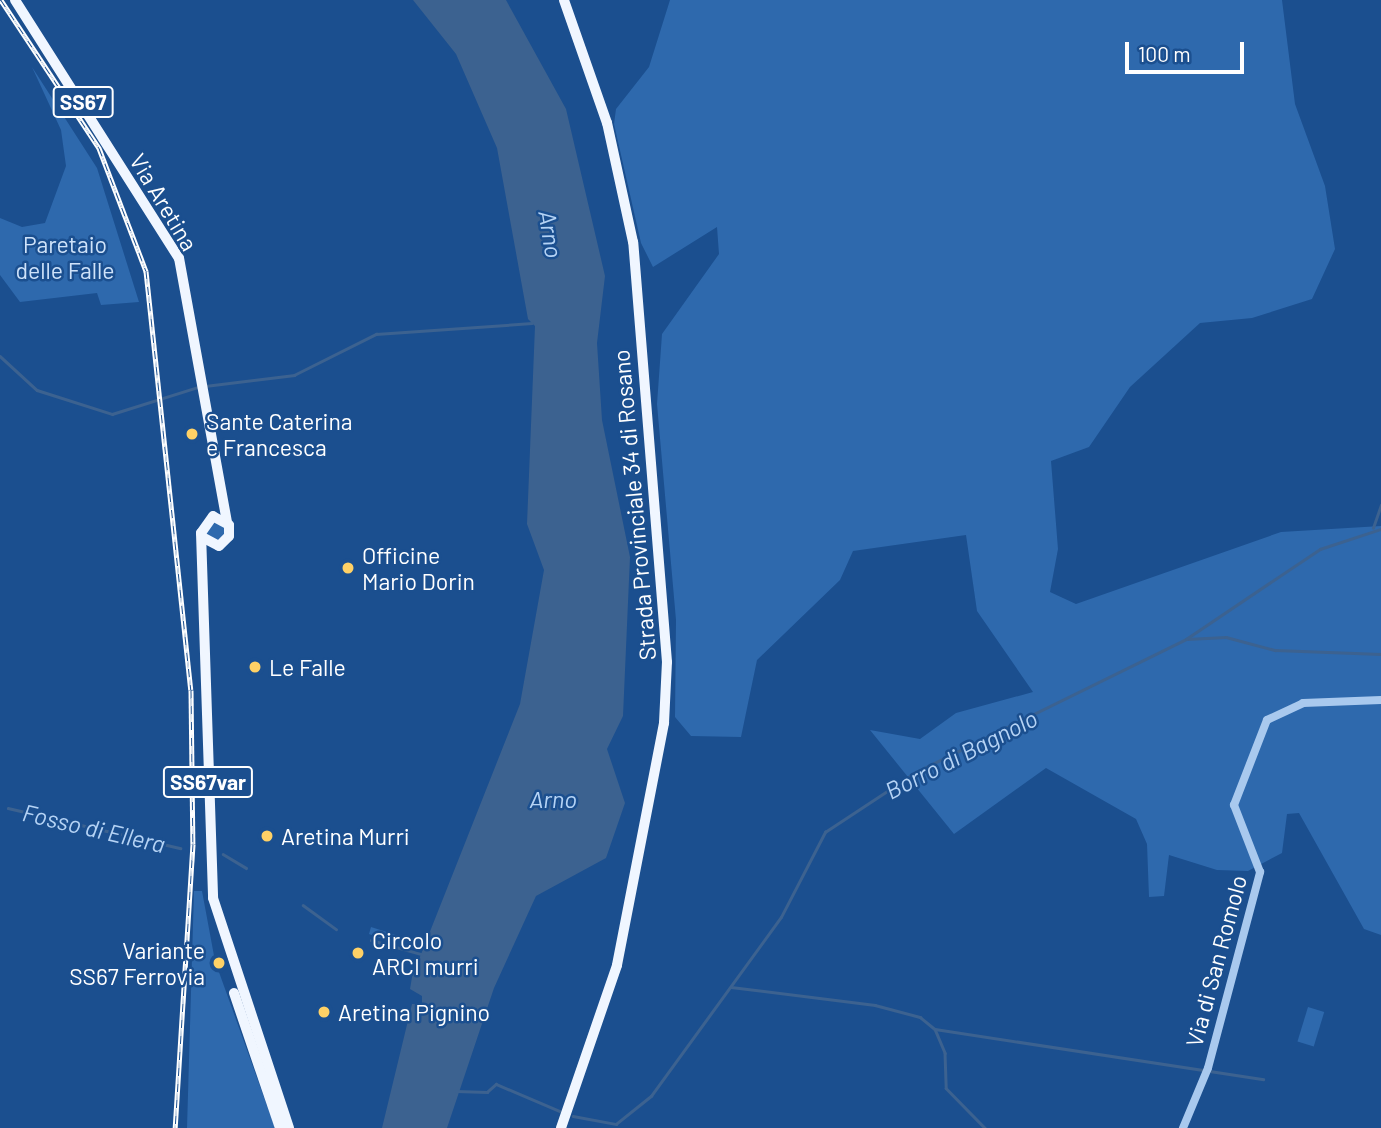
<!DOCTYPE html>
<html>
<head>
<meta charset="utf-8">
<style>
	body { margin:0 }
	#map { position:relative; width:1381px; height:1128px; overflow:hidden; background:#1b4f8f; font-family:Barlow,sans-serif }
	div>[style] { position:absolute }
	.green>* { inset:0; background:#2e69ad; transform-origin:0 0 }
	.round { border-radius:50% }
	.water>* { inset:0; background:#3c6290 }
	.stream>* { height:2.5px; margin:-1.25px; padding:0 1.25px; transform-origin:1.25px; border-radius:1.25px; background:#3c6290 }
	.minor>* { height:8px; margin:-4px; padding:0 4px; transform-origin:4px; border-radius:4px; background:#a9c9ee }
	.major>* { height:10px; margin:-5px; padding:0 5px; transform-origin:5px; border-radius:5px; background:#f0f6ff }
	.rail>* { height:5px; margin-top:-2.5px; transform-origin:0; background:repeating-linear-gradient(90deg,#1b4f8f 0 8px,#fff 0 16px); box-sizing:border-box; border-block:2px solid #fff }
	.dots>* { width:19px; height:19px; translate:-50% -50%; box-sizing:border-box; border:4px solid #1b4f8f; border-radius:50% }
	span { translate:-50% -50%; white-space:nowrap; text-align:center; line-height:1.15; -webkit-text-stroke:5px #1b4f8f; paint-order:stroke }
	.shield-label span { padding:2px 5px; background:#1b4f8f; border:2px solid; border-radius:5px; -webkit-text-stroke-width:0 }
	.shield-label { font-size:21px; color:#fff; font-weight:700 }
	.street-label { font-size:23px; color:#fff }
	.park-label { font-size:23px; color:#cfe3fa }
	.poi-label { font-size:23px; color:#fff }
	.left { translate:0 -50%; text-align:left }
	.right { translate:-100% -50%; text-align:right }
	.water-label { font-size:24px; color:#b5d3f5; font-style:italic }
	.scale { position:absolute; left:1125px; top:42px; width:119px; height:32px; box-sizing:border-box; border:4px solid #fff; border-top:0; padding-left:9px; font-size:21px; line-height:24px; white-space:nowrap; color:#fff; -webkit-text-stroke:5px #1b4f8f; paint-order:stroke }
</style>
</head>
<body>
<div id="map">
	<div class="green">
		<i style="clip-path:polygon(670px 0,1282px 0,1295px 104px,1325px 186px,1335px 249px,1312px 299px,1252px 318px,1200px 323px,1130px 387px,1089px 447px,1051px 461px,1058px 549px,1050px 592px,1076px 604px,1281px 532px,1381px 526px,1381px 935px,1364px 929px,1299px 813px,1287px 814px,1282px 853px,1248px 871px,1217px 870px,1169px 855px,1164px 896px,1149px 897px,1147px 844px,1136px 819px,1046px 768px,954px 834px,870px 730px,920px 739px,956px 713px,1033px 692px,977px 611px,966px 535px,853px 551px,840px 580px,757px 660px,741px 737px,691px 736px,675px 717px,676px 620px,657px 404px,662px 334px,719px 254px,717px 227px,653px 267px,641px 243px,614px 124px,616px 109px,649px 67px)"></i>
		<i style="clip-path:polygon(32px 67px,97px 168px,139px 302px,101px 305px,97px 293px,20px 302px,0 275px,0 218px,22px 227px,45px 223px,66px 166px,61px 130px)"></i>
		<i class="round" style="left:205px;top:521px;width:20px;height:20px"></i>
		<i style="clip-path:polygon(194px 891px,202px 891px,215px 961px,275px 1128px,187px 1128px)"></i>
		<i style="clip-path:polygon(371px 927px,396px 935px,393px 943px,369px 934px)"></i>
		<i style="left:1308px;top:1007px;width:17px;height:36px;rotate:17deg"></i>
	</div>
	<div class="water">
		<i style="clip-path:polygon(413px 0,506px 0,566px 109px,605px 276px,597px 343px,602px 420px,630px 557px,623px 716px,607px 749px,625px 803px,606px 858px,536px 896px,494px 988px,447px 1128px,382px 1128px,412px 1004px,422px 1004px,422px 996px,410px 989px,412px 977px,520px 704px,544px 570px,527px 524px,535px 326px,528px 319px,497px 148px,456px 54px)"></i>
	</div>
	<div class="stream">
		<i style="left:0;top:356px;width:50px;rotate:42.6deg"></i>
		<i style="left:37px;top:390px;width:79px;rotate:17.7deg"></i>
		<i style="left:112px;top:414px;width:90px;rotate:-17.4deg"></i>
		<i style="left:205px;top:386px;width:90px;rotate:-7deg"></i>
		<i style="left:294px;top:375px;width:92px;rotate:-26.6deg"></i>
		<i style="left:376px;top:334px;width:156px;rotate:-4deg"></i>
		<i style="left:1373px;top:528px;width:24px;rotate:-71deg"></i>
		<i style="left:1187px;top:639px;width:39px;rotate:-3deg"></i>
		<i style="left:1226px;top:637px;width:51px;rotate:14.9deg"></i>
		<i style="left:1275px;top:650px;width:106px;rotate:2.2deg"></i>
		<i style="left:8px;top:808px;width:177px;rotate:13.1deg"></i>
		<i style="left:223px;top:854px;width:27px;rotate:31deg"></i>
		<i style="left:303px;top:905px;width:41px;rotate:36deg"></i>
		<i style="left:371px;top:940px;width:52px;rotate:15.6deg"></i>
		<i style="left:731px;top:987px;width:145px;rotate:7.1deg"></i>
		<i style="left:875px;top:1005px;width:47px;rotate:14.9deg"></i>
		<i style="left:920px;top:1017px;width:19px;rotate:39deg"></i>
		<i style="left:935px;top:1029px;width:332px;rotate:8.7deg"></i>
		<i style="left:935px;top:1029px;width:26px;rotate:67deg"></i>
		<i style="left:945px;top:1053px;width:35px;rotate:88deg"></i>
		<i style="left:946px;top:1088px;width:56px;rotate:45.7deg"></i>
		<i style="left:456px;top:1091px;width:31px;rotate:2deg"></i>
		<i style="left:487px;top:1092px;width:12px;rotate:-42deg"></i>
		<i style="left:496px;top:1084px;width:69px;rotate:22.9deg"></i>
		<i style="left:573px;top:1116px;width:44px;rotate:10.5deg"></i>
		<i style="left:616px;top:1124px;width:45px;rotate:-38.7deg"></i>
		<i style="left:651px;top:1096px;width:221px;rotate:-54deg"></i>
		<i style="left:781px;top:917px;width:96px;rotate:-62.6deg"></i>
		<i style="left:825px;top:832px;width:109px;rotate:-33.4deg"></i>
		<i style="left:916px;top:772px;width:301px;rotate:-26.2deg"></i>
		<i style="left:1186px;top:639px;width:161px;rotate:-33.9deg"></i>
		<i style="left:1320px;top:549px;width:64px;rotate:-18.2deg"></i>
	</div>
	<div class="minor">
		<i style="left:1183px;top:1128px;width:65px;rotate:-67.4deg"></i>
		<i style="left:1208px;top:1068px;width:203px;rotate:-75.1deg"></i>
		<i style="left:1260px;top:872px;width:72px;rotate:-111.2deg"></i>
		<i style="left:1234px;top:805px;width:91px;rotate:-68.8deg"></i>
		<i style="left:1267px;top:720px;width:40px;rotate:-25deg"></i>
		<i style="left:1303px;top:703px;width:78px;rotate:-2.2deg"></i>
	</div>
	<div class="major">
		<i style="left:15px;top:0;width:306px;rotate:57.6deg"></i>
		<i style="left:179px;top:258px;width:268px;rotate:79.7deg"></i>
		<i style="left:202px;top:537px;width:19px;rotate:28deg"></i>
		<i style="left:219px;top:546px;width:14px;rotate:-45deg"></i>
		<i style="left:229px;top:536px;width:11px;rotate:-90deg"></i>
		<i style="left:229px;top:525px;width:18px;rotate:-151deg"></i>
		<i style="left:213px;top:516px;width:21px;rotate:125deg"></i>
		<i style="left:201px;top:533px;width:365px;rotate:88.1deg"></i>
		<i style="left:213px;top:898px;width:242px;rotate:71.7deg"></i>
		<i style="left:234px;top:993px;width:143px;rotate:71.2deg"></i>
		<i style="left:561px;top:1128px;width:172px;rotate:-71deg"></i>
		<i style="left:617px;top:965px;width:247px;rotate:-79deg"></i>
		<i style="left:664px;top:723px;width:61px;rotate:-87.2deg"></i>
		<i style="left:667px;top:662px;width:421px;rotate:-94.6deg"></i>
		<i style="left:633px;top:242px;width:122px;rotate:-102.3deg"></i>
		<i style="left:607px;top:123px;width:130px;rotate:-109.3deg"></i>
	</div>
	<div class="rail">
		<i style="left:1px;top:0;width:178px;rotate:56.5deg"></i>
		<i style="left:99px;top:148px;width:132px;rotate:69.1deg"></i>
		<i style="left:146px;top:271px;width:421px;rotate:83.9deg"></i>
		<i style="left:191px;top:690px;width:154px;rotate:89.3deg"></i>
		<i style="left:193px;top:844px;width:285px;rotate:93.6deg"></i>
	</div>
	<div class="dots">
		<i style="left:192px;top:434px;background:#ffd166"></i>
		<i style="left:348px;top:568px;background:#ffd166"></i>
		<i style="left:255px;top:667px;background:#ffd166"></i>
		<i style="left:267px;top:836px;background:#ffd166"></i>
		<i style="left:358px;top:953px;background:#ffd166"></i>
		<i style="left:219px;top:963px;background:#ffd166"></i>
		<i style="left:324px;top:1012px;background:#ffd166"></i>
	</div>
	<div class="shield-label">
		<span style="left:83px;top:102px">SS67</span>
		<span style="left:208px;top:782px">SS67var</span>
	</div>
	<div class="street-label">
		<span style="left:164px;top:202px;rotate:59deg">Via Aretina</span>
		<span style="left:634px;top:505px;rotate:-95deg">Strada Provinciale 34 di Rosano</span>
		<span style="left:1216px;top:961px;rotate:-75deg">Via di San Romolo</span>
	</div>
	<div class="park-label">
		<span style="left:65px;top:257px">Paretaio<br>delle Falle</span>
	</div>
	<div class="poi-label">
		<span class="left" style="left:206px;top:434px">Sante Caterina<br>e Francesca</span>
		<span class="left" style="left:362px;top:568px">Officine<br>Mario Dorin</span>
		<span class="left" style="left:269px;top:667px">Le Falle</span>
		<span class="left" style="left:281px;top:836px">Aretina Murri</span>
		<span class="left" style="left:372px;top:953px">Circolo<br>ARCI murri</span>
		<span class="right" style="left:205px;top:963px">Variante<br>SS67 Ferrovia</span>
		<span class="left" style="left:338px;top:1012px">Aretina Pignino</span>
	</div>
	<div class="water-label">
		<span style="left:551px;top:234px;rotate:81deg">Arno</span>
		<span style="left:961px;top:754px;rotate:-27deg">Borro di Bagnolo</span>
		<span style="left:553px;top:799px">Arno</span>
		<span style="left:94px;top:828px;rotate:13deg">Fosso di Ellera</span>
	</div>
	<div class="scale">100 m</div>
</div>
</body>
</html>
